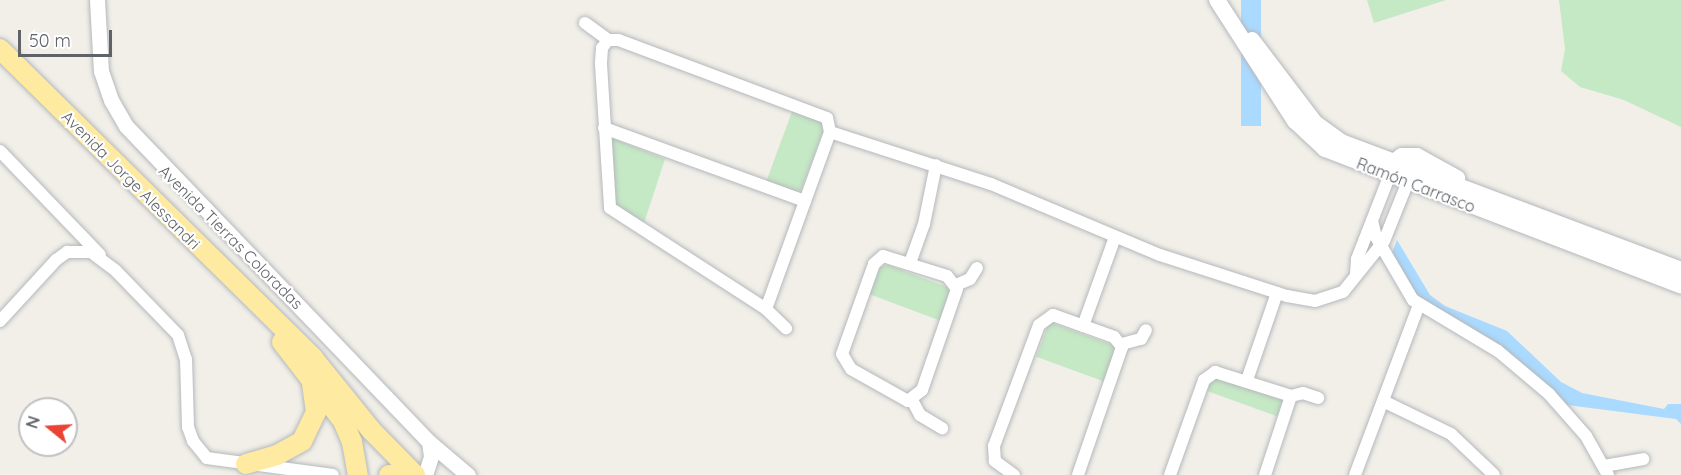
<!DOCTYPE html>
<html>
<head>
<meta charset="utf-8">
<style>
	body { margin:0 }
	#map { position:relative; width:1681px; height:475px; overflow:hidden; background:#f1efe8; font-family:Quicksand,sans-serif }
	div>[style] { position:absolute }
	.green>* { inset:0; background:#c5e8c5; transform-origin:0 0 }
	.water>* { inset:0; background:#aadaff; transform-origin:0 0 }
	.roads { filter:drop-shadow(0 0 2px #b5b8bc) drop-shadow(0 0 2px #b5b8bc) }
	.minor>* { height:12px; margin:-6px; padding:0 6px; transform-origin:6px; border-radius:6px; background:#fff }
	.tertiary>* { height:15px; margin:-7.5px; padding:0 7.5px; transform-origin:7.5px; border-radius:7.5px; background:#fff }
	.secondary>* { height:16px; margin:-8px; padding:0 8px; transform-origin:8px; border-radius:8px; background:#fff }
	.trunk>* { height:20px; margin:-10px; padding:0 10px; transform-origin:10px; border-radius:10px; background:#feeaa1 }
	span { translate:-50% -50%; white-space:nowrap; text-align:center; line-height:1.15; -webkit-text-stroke:4.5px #fff; paint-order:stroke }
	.street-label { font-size:16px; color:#5f6368 }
	.north { position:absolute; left:18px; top:397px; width:60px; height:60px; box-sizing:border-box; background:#fff; border:2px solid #bfc1c3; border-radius:50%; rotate:288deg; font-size:16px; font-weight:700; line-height:24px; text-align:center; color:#5f6368 }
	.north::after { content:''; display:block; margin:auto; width:21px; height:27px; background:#ea4335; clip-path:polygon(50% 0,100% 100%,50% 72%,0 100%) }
	.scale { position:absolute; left:18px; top:30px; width:94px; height:27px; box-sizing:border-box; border:3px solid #5f6368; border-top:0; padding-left:8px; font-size:18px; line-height:21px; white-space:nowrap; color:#5f6368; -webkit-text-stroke:4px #fff; paint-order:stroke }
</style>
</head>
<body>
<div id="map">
	<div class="green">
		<i style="clip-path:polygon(1367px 0,1446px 0,1374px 23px)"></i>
		<i style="clip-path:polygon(1559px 0,1681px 0,1681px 127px,1624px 100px,1580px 87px,1561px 71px,1565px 49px)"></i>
		<i style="clip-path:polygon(793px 109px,827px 121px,801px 190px,793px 192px,766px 182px)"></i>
		<i style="clip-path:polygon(612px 138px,665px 159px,643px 226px,614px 208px)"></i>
		<i style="clip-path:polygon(888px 265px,947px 287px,951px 294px,941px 321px,869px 294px,878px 268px)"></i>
		<i style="left:1049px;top:322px;width:72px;height:37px;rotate:20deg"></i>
		<i style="left:1213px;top:375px;width:74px;height:17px;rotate:20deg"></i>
	</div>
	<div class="water">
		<i style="left:1241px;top:0;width:20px;height:126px"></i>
		<i style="clip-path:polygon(1397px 240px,1430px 295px,1445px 306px,1507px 331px,1561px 382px,1582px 393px,1664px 409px,1668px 404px,1681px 404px,1681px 424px,1676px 419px,1567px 405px,1494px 341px,1441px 314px,1414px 294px,1391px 255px)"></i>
	</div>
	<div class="roads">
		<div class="minor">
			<i style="left:585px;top:23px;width:29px;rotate:36deg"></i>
			<i style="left:604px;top:128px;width:214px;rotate:20deg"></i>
			<i style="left:830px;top:132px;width:169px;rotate:17.9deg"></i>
			<i style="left:991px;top:184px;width:183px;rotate:22.8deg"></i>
			<i style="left:1160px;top:255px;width:133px;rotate:17.9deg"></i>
			<i style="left:1287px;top:296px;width:28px;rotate:10deg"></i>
			<i style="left:1315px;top:301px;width:29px;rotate:-18deg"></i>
			<i style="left:1343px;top:292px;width:65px;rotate:-51.2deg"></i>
			<i style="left:1384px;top:241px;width:72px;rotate:-68.1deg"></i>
			<i style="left:0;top:151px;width:144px;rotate:46.1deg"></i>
			<i style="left:1372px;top:221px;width:16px;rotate:76deg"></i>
			<i style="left:1376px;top:237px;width:73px;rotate:59.6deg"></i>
			<i style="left:1413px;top:300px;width:99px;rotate:31deg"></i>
			<i style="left:1498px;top:351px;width:67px;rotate:40.1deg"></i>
			<i style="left:1549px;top:394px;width:56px;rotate:48.6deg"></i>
			<i style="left:1586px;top:436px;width:45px;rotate:60.6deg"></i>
			<i style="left:883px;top:256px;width:67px;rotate:17.4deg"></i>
			<i style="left:947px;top:276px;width:16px;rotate:52deg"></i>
			<i style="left:957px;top:289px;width:107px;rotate:109.1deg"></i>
			<i style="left:922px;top:390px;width:18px;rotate:142deg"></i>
			<i style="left:908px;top:401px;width:65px;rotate:-150.7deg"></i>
			<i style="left:851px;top:369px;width:17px;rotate:-121deg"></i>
			<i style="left:842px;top:354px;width:96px;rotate:-70.4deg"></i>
			<i style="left:874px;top:264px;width:12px;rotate:-42deg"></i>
			<i style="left:910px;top:263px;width:41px;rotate:-70.3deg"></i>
			<i style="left:924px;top:224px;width:60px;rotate:-78.5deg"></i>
			<i style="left:1356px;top:274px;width:15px;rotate:-86deg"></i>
			<i style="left:1357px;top:259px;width:97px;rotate:-68.7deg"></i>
			<i style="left:956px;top:285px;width:15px;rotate:-23deg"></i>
			<i style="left:970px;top:279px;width:13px;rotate:-58deg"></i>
			<i style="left:766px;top:309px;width:188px;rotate:-70.1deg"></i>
			<i style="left:830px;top:132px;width:14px;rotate:-102deg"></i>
			<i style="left:827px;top:118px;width:223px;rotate:-159.5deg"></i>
			<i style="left:618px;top:40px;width:10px;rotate:180deg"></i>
			<i style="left:608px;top:40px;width:10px;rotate:127deg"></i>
			<i style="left:602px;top:48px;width:16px;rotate:94deg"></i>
			<i style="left:601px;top:64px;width:144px;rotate:86.4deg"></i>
			<i style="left:610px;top:208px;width:186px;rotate:32.9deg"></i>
			<i style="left:766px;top:309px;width:28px;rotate:44deg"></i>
			<i style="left:0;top:321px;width:83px;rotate:-47.4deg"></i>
			<i style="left:56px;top:260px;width:14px;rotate:-36deg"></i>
			<i style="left:67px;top:252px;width:24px"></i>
			<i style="left:91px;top:252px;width:31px;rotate:37deg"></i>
			<i style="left:116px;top:271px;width:89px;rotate:45.9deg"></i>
			<i style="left:178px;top:335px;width:25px;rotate:72deg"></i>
			<i style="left:186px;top:359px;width:68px;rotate:88.3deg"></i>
			<i style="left:188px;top:427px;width:15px;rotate:70deg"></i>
			<i style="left:193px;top:441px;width:22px;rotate:51deg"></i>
			<i style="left:207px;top:458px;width:127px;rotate:7.7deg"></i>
			<i style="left:1083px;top:326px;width:95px;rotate:-70.2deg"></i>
			<i style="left:1122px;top:344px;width:20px;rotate:-15deg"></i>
			<i style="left:1141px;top:339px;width:10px;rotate:-61deg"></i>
			<i style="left:1247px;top:380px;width:92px;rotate:-71deg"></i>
			<i style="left:1291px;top:396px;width:12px;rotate:-14deg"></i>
			<i style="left:1303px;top:393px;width:16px;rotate:18deg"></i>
			<i style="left:912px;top:400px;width:17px;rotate:62deg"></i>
			<i style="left:920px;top:415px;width:26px;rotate:31deg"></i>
			<i style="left:1383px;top:401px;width:76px;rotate:25.9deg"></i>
			<i style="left:1451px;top:434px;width:59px;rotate:43.6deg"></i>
			<i style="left:1604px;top:466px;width:40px;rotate:-10deg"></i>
			<i style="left:1014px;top:475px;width:24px;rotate:-144deg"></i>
			<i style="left:995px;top:461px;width:15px;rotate:-94deg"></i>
			<i style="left:994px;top:446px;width:129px;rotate:-69.6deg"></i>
			<i style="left:1039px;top:325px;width:17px;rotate:-36deg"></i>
			<i style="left:1053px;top:315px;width:65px;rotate:19.8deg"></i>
			<i style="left:1114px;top:337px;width:13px;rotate:51deg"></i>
			<i style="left:1122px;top:347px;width:135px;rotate:109deg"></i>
			<i style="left:1170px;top:475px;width:101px;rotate:-70.3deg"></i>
			<i style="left:1204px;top:380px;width:14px;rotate:-36deg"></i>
			<i style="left:1215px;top:372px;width:80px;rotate:17.5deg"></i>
			<i style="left:1291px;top:396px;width:83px;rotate:108.2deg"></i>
			<i style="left:1355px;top:475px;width:182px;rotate:-69.4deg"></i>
		</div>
		<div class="tertiary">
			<i style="left:97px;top:0;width:71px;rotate:86.8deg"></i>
			<i style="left:101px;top:71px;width:31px;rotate:71deg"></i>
			<i style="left:111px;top:100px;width:30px;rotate:60deg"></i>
			<i style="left:126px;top:126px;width:438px;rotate:46.2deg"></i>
			<i style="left:429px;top:442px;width:51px;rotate:40.2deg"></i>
			<i style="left:425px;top:475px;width:20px;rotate:-72deg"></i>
			<i style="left:431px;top:456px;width:14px;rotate:-98deg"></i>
		</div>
		<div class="secondary">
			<i style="left:1217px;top:0;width:144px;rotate:57.2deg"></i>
			<i style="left:1295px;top:121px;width:41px;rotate:43deg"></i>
			<i style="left:1325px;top:149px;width:381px;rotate:21deg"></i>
			<i style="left:1252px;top:40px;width:104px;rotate:52.8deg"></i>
			<i style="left:1315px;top:123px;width:32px;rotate:36deg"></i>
			<i style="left:1341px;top:142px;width:363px;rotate:20.6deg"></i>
			<i style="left:1394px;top:162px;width:10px;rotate:-37deg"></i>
			<i style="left:1402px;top:156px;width:15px"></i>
			<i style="left:1417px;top:156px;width:46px;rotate:28.8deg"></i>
		</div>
		<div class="trunk">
			<i style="left:0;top:49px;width:440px;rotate:44.6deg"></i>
			<i style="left:313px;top:358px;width:92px;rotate:51.1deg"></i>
			<i style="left:371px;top:430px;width:63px;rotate:45.6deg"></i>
			<i style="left:282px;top:342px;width:100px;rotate:52.3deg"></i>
			<i style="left:343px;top:421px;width:23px;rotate:67deg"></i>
			<i style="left:352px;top:442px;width:34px;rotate:80deg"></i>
			<i style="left:246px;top:464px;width:32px;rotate:-16deg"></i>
			<i style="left:277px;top:455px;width:29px;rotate:-29deg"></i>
			<i style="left:302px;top:441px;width:32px;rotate:-64deg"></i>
			<i style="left:316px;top:412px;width:30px;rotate:-98deg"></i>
			<i style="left:389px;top:475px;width:26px"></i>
		</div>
	</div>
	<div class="street-label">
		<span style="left:131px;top:180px;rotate:45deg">Avenida Jorge Alessandri</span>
		<span style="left:1416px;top:185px;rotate:21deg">Ramón Carrasco</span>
		<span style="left:231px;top:237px;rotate:45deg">Avenida Tierras Coloradas</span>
	</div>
	<div class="north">N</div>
	<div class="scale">50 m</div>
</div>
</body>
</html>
